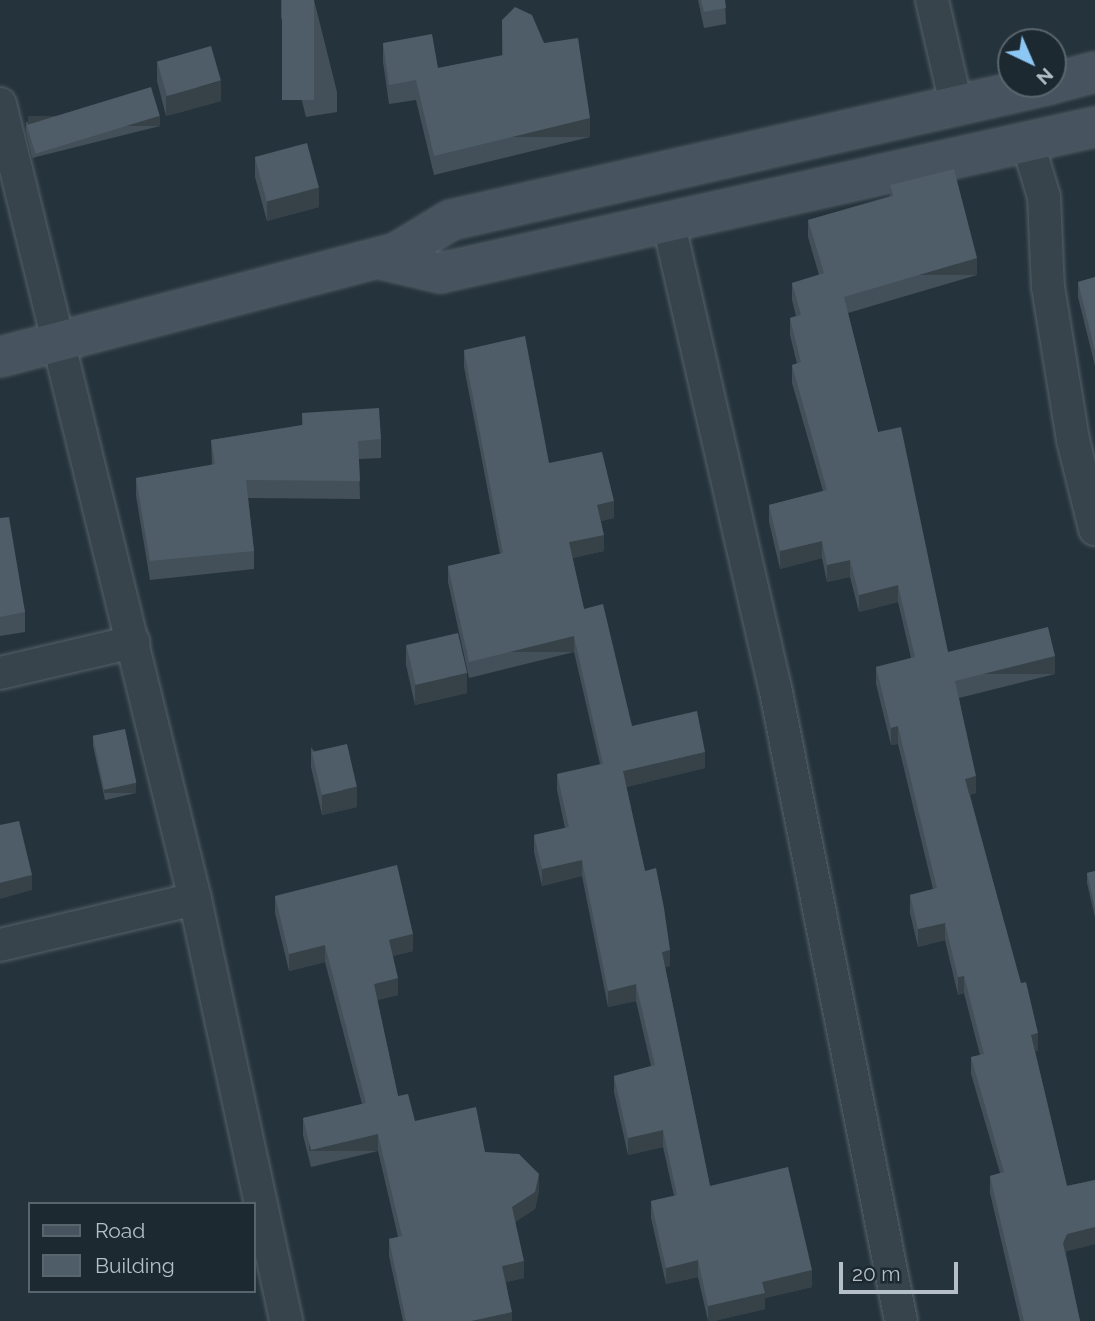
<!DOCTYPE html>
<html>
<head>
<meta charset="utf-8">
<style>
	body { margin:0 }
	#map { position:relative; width:1095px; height:1321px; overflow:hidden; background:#25333c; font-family:Raleway,sans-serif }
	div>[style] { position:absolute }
	.roads { filter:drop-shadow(0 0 2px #56626a) drop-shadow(0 0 2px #56626a) }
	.street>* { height:32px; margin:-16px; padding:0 16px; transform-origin:16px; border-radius:16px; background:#38444c }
	.secondary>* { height:38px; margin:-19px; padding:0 19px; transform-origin:19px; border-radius:19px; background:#47545f }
	.wall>* { inset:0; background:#435059 }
	.shaded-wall>* { inset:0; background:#374148; transform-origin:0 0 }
	.building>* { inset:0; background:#4e5d67; transform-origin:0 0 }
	span { translate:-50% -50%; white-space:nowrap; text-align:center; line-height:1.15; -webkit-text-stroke:5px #1d2931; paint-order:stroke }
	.legend { position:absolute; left:28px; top:1202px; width:228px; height:91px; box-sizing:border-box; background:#1d2931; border:2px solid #59656d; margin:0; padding:9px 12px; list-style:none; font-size:21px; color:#b4bfc8 }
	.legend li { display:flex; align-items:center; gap:14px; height:35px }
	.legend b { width:35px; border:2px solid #59656d }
	.north { position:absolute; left:997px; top:28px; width:70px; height:70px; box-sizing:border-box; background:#1d2931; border:2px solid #59656d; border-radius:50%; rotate:136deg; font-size:19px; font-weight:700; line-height:28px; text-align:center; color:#b4bfc8 }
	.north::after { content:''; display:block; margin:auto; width:24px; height:32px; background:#8dc7f3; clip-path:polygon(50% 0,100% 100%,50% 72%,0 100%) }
	.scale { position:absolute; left:839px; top:1262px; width:119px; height:32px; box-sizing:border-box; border:4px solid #b4bfc8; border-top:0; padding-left:9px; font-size:21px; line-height:24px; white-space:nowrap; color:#b4bfc8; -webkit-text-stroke:5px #1d2931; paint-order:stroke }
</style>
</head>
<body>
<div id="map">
	<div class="roads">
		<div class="street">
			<i style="left:932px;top:0;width:111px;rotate:77deg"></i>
			<i style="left:0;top:104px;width:819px;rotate:76.22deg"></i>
			<i style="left:195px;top:899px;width:432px;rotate:77.8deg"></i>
			<i style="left:1028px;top:144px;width:55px;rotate:73.2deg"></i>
			<i style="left:1044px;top:197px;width:90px;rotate:87.5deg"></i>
			<i style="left:1048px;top:287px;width:155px;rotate:80.7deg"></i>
			<i style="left:1073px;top:440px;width:92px;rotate:76.1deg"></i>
			<i style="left:669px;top:225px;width:474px;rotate:77.1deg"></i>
			<i style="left:775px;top:687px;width:646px;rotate:78.76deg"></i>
			<i style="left:0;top:673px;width:137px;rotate:-13.1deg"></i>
			<i style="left:0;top:945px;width:200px;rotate:-13.3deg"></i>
		</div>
		<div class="secondary">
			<i style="left:1053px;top:83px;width:43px;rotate:-14.7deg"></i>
			<i style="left:385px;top:260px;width:57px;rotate:13.3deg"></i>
			<i style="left:440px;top:273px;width:671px;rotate:-12.57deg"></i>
			<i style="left:385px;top:260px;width:77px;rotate:-31.2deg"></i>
			<i style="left:451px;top:220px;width:615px;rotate:-12.77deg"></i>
			<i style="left:0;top:357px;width:410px;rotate:-14.7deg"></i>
		</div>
	</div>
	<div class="wall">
		<i style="clip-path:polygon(281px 0,314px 0,337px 92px,337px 112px,306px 117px,281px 17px)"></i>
		<i style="clip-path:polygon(698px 0,725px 0,726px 24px,704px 28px)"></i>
		<i style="clip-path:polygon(502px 20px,544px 43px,590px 137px,434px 175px,416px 100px,389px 104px,383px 62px,383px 43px,438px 68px,502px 56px)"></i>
		<i style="clip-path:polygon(157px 61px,221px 101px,166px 116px,157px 81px)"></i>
		<i style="clip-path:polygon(26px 122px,160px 126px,32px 158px,26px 132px)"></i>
		<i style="clip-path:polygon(255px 157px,319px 207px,267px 221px,255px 177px)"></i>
		<i style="clip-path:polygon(890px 185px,977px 275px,848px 313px,878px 432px,948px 652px,1055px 674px,959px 698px,976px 793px,970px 795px,1038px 1051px,1035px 1051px,1067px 1186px,1095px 1180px,1095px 1244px,1067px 1251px,1066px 1254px,1080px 1321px,1020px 1321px,990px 1193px,990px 1176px,1000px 1173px,971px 1074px,971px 1057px,980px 1055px,964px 993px,958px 995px,945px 940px,918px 947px,910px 913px,910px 895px,933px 889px,898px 744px,891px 745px,876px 684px,876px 667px,911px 658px,898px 602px,859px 612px,850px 577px,827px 582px,822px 558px,780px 569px,769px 522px,769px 505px,823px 491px,792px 383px,792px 365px,797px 364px,790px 335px,790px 318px,796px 316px,792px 300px,792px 283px,819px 275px,808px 237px,808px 220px,890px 196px)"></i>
		<i style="clip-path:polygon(1095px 277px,1095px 366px,1078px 297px,1078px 282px)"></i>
		<i style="clip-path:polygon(464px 350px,549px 463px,614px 518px,601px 521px,604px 551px,572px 558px,584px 609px,632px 726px,705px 768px,626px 787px,645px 871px,670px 966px,665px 967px,710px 1186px,812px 1287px,765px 1298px,765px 1309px,714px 1321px,708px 1321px,698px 1277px,666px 1284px,651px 1218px,651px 1201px,674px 1196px,663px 1147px,628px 1155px,614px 1092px,614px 1076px,651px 1066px,636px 1001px,608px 1007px,582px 876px,542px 886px,534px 852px,534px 835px,565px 828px,557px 790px,557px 774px,600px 764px,574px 652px,469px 678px,448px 582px,448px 566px,500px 554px,464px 367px)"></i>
		<i style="clip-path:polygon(302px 413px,381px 439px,381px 458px,359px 459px,360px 499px,248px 498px,254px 551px,254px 569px,150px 580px,136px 496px,136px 478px,212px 465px,211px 440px,302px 425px)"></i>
		<i style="clip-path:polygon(0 518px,25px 612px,25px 632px,0 636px)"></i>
		<i style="clip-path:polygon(406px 645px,467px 693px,415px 705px,406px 665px)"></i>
		<i style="clip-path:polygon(93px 736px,136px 793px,105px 800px,93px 746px)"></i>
		<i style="clip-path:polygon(311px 747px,357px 807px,322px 815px,311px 767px)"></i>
		<i style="clip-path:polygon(1095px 871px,1095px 917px,1087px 883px,1087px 873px)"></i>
		<i style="clip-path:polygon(275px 896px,413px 951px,393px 956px,398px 995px,377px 1000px,398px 1096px,415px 1121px,485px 1152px,539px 1191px,535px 1209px,515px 1222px,524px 1278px,506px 1282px,512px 1321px,403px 1321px,389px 1256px,389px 1239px,398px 1237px,378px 1151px,311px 1167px,303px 1135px,303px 1118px,362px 1104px,325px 962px,289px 971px,275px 913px)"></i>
	</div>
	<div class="shaded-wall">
		<i style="clip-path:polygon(221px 81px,221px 101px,166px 116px,166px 96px)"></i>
		<i style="left:160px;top:116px;width:10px;height:132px;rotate:90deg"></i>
		<i style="left:590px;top:118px;width:19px;height:161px;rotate:90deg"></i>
		<i style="clip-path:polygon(319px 187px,319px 207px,267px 221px,267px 201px)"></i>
		<i style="left:977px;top:258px;width:17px;height:139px;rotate:90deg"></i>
		<i style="clip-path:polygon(614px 501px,614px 518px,597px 522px,597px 505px)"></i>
		<i style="clip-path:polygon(604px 535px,604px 551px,569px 559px,569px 542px)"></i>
		<i style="clip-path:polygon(822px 541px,822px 558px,780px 569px,780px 551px)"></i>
		<i style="clip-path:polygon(850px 560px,850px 577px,827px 582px,827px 565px)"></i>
		<i style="clip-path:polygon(898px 585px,898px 602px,859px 612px,859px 595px)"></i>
		<i style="left:574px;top:636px;width:16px;height:108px;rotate:90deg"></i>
		<i style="left:1055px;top:656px;width:18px;height:103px;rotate:90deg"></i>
		<i style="clip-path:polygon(467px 673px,467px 693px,415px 705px,415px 685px)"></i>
		<i style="clip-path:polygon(898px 726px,898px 744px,891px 745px,891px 728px)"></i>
		<i style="clip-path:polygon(705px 752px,705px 768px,623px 788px,623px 771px)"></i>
		<i style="clip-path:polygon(976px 776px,976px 793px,965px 796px,965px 779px)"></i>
		<i style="left:136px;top:783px;width:10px;height:32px;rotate:90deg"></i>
		<i style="clip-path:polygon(357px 787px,357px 807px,322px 815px,322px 795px)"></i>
		<i style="clip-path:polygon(582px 860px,582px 876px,542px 886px,542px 869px)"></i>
		<i style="clip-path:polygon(32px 875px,32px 890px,0 899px,0 883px)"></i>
		<i style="clip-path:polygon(945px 923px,945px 940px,918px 947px,918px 929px)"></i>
		<i style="clip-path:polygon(413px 934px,413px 951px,389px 957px,389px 940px)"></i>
		<i style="clip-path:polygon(325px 945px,325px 962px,289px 971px,289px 954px)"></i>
		<i style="clip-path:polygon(670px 950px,670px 966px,662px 968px,662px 952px)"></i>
		<i style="clip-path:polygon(964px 976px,964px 993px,958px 995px,958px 977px)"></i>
		<i style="clip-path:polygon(398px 978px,398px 995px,374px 1001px,374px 984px)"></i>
		<i style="clip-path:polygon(636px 984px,636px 1001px,608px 1007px,608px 991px)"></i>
		<i style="clip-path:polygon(1038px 1033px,1038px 1051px,1031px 1052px,1031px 1035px)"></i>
		<i style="clip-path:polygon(663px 1130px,663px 1147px,628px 1155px,628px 1138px)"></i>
		<i style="left:378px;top:1134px;width:17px;height:69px;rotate:90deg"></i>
		<i style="clip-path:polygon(539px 1174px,539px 1191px,535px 1209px,512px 1224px,512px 1207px)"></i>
		<i style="clip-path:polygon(1095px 1227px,1095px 1244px,1067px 1251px,1063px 1260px,1063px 1243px,1067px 1234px)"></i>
		<i style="clip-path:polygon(698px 1260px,698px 1277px,666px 1284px,666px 1268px)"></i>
		<i style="clip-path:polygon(524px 1261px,524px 1278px,502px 1283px,502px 1266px)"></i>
		<i style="clip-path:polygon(812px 1270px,812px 1287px,765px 1298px,765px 1309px,714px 1321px,708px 1321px,708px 1306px,762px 1282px)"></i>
		<i style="clip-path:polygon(512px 1312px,512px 1321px,471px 1321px)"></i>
	</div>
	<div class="building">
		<i style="left:282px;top:0;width:32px;height:100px"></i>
		<i style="clip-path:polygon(701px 0,725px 0,726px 8px,704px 12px)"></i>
		<i style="clip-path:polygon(515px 7px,532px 15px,544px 43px,578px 38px,590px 118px,434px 156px,416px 80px,389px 85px,383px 43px,432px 34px,438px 68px,503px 55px,502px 20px)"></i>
		<i style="left:211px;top:46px;width:36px;height:56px;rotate:74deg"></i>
		<i style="left:151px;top:87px;width:30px;height:130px;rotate:73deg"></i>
		<i style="left:307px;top:143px;width:46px;height:54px;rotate:75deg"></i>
		<i style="clip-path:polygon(954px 169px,977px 258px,844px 297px,878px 432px,901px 427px,948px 652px,1048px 627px,1055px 656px,955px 681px,976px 776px,965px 779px,1021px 983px,1026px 982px,1038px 1033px,1031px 1035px,1067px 1186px,1095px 1180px,1095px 1227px,1067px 1234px,1063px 1243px,1080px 1321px,1024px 1321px,990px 1176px,1004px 1172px,971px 1057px,984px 1054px,964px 976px,958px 977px,945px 923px,918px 929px,910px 895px,937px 888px,898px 726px,891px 728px,876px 667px,915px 657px,898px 585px,859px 595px,850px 560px,827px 565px,822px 541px,780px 551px,769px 505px,827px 490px,792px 365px,801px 362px,790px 318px,801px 315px,792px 283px,824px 273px,808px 220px,893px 196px,890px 185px)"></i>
		<i style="clip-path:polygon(1095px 277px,1095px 351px,1078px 282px)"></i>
		<i style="clip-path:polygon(525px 336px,549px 463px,602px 452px,614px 501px,597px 505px,604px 535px,569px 542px,584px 609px,603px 604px,632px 726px,697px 711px,705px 752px,623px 771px,645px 871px,656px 868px,664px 908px,670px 950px,662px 952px,710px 1186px,788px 1167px,812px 1270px,762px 1282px,765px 1293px,708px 1306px,698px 1260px,666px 1268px,651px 1201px,677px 1195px,663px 1130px,628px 1138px,614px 1076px,655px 1065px,636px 984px,608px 991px,582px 860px,542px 869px,534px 835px,569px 827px,557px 774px,603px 764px,574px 636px,469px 662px,448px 566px,503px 553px,464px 350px)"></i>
		<i style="clip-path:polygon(379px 408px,381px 439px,358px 441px,360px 481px,246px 480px,254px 551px,150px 561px,136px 478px,215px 464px,211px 440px,303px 425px,302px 413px)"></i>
		<i style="clip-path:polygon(9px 517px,25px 612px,0 617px,0 518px)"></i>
		<i style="left:458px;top:633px;width:41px;height:53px;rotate:77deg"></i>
		<i style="left:125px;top:729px;width:55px;height:33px;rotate:78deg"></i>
		<i style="left:347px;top:744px;width:44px;height:36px;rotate:77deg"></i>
		<i style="clip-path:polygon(19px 821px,32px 875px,0 883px,0 825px)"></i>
		<i style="clip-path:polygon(397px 865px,413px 934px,389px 940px,398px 978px,374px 984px,398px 1096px,408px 1094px,415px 1121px,476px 1107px,485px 1152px,519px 1154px,539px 1174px,535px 1192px,512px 1207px,524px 1261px,502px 1266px,512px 1312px,471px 1321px,406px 1321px,389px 1239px,402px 1236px,378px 1134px,311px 1150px,303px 1118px,366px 1103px,325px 945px,289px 954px,275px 896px)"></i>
		<i style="clip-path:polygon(1095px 871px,1095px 907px,1087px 873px)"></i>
	</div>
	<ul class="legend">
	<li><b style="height:9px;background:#47545f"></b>Road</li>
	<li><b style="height:19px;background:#4e5d67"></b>Building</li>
	</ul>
	<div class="north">N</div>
	<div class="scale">20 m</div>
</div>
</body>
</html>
